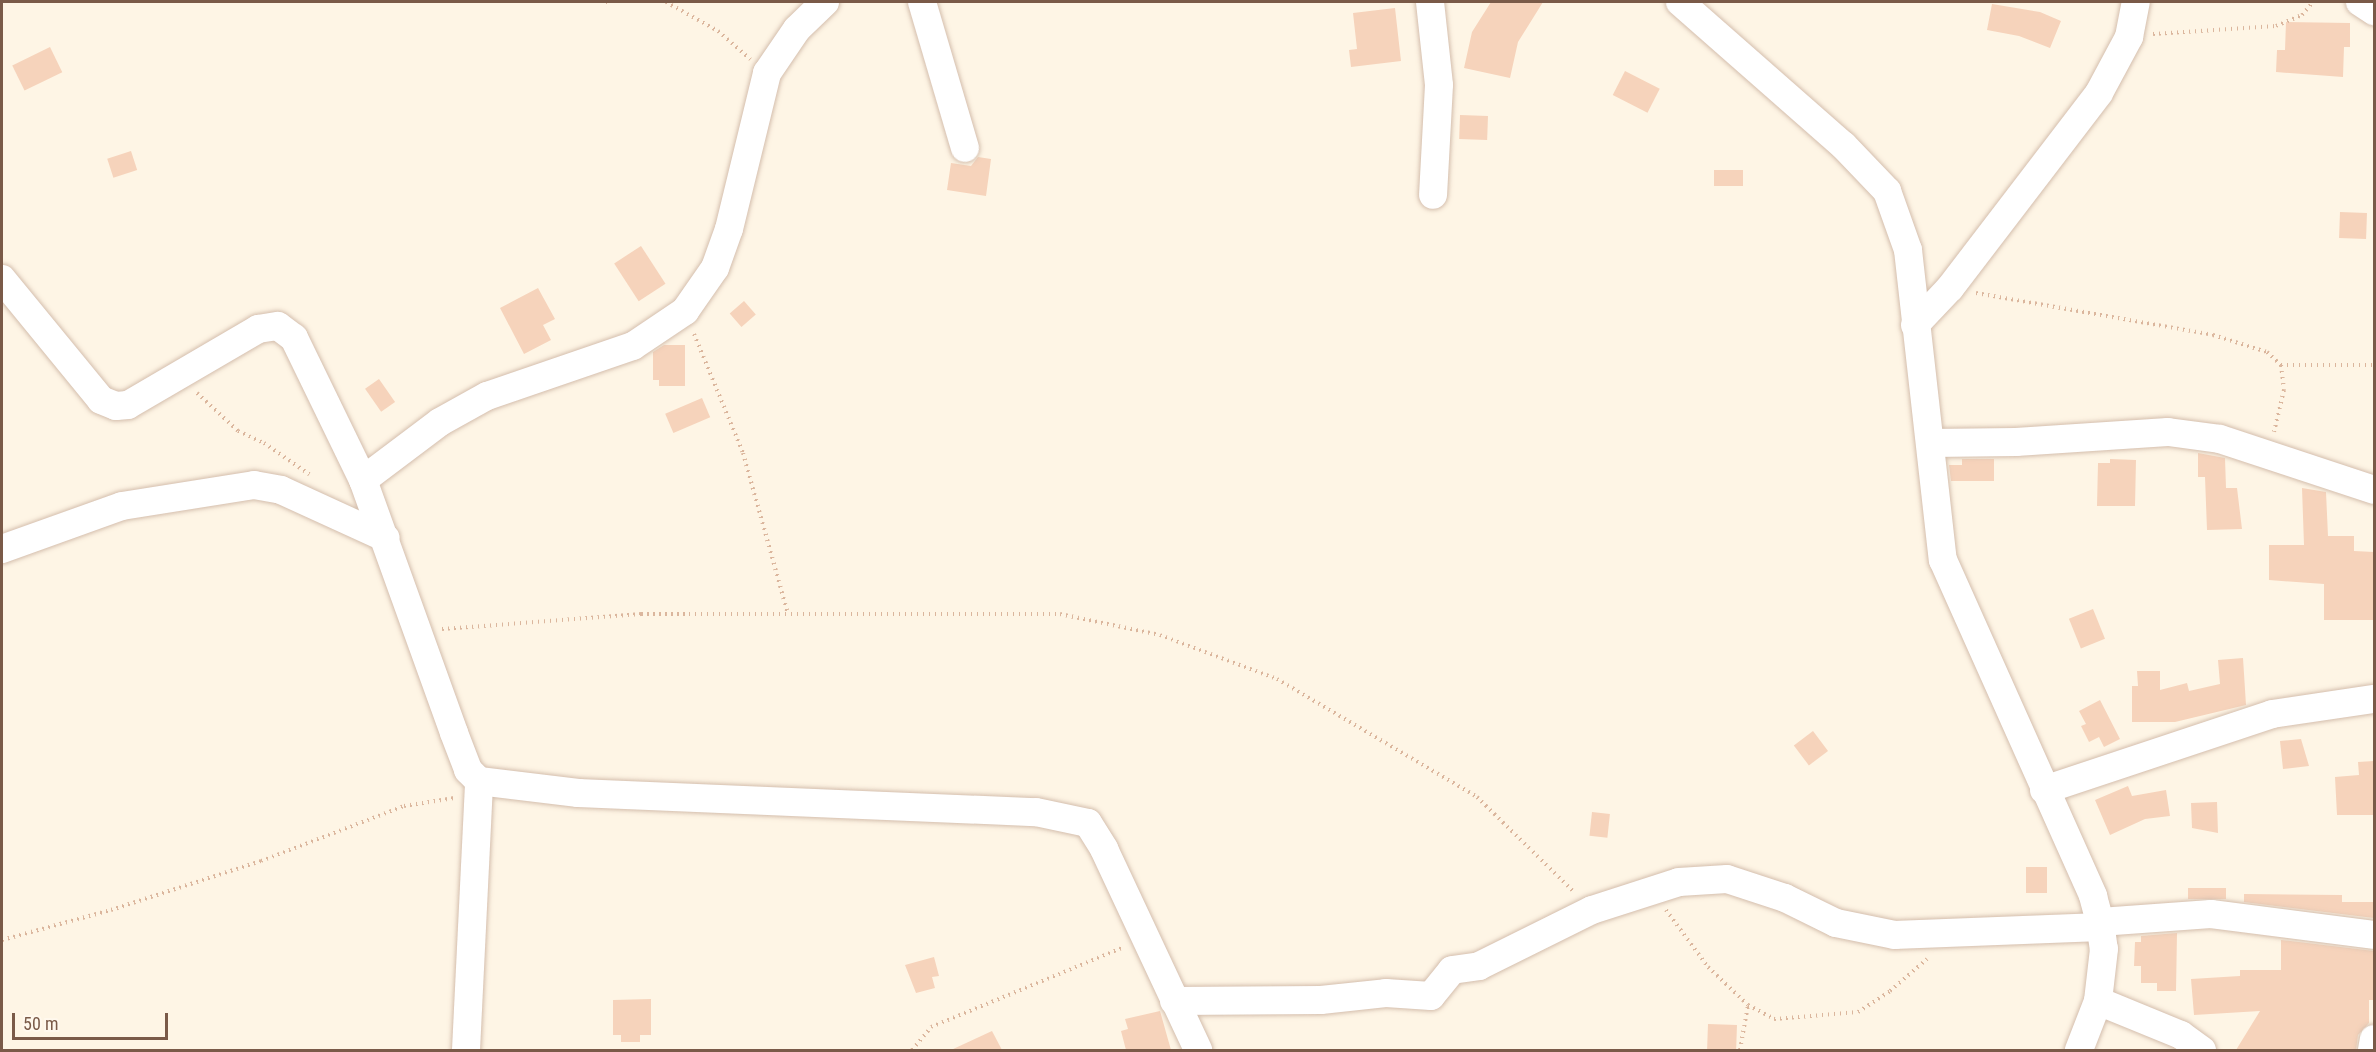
<!DOCTYPE html>
<html>
<head>
<meta charset="utf-8">
<style>
	body { margin:0 }
	#map { position:relative; width:2376px; height:1052px; overflow:hidden; background:#fef5e5; font-family:"Roboto Condensed",sans-serif }
	div>[style] { position:absolute }
	.building>* { inset:0; background:#f6d3bb; transform-origin:0 0 }
	.path>* { height:4px; margin-top:-2px; transform-origin:0; background:repeating-linear-gradient(90deg,#dbb69d 0 1.5px,transparent 0 6px) }
	.roads { filter:drop-shadow(0 0 2px #d4bead) drop-shadow(0 0 2px #d4bead) }
	.minor>* { height:28px; margin:-14px; padding:0 14px; transform-origin:14px; border-radius:14px; background:#fff }
	span { translate:-50% -50%; white-space:nowrap; text-align:center; line-height:1.15; -webkit-text-stroke:6px #fff8ed; paint-order:stroke }
	.frame { position:absolute; inset:0; border:3px solid #7a5a48; pointer-events:none }
	.scale { position:absolute; left:12px; top:1013px; width:156px; height:27px; box-sizing:border-box; border:3px solid #7a5a48; border-top:0; padding-left:8px; font-size:18px; line-height:21px; white-space:nowrap; color:#7a5a48; -webkit-text-stroke:4px #fff8ed; paint-order:stroke }
</style>
</head>
<body>
<div id="map">
	<div class="building">
		<i style="clip-path:polygon(1491px 2px,1543px 2px,1518px 42px,1510px 78px,1464px 68px,1472px 32px)"></i>
		<i style="clip-path:polygon(1992px 4px,2040px 12px,2061px 21px,2050px 48px,2019px 36px,1987px 30px)"></i>
		<i style="clip-path:polygon(1395px 8px,1401px 61px,1351px 67px,1349px 50px,1357px 49px,1353px 13px)"></i>
		<i style="clip-path:polygon(2286px 22px,2350px 23px,2350px 47px,2344px 47px,2343px 77px,2276px 72px,2277px 50px,2285px 50px)"></i>
		<i style="left:50px;top:47px;width:28px;height:42px;rotate:64deg"></i>
		<i style="left:1625px;top:71px;width:39px;height:27px;rotate:27deg"></i>
		<i style="left:1460px;top:115px;width:28px;height:24px;rotate:2deg"></i>
		<i style="left:131px;top:151px;width:20px;height:25px;rotate:72deg"></i>
		<i style="clip-path:polygon(978px 157px,991px 159px,986px 196px,947px 190px,951px 163px,971px 166px)"></i>
		<i style="left:1714px;top:170px;width:29px;height:16px"></i>
		<i style="left:2340px;top:212px;width:27px;height:26px;rotate:2deg"></i>
		<i style="left:641px;top:246px;width:45px;height:32px;rotate:57deg"></i>
		<i style="clip-path:polygon(538px 288px,555px 319px,543px 325px,551px 340px,524px 354px,500px 308px)"></i>
		<i style="left:744px;top:301px;width:18px;height:19px;rotate:49deg"></i>
		<i style="clip-path:polygon(664px 345px,685px 345px,685px 386px,659px 386px,659px 380px,653px 380px,653px 352px)"></i>
		<i style="left:379px;top:379px;width:28px;height:17px;rotate:55deg"></i>
		<i style="left:702px;top:398px;width:21px;height:40px;rotate:67deg"></i>
		<i style="clip-path:polygon(2198px 453px,2225px 458px,2226px 488px,2237px 488px,2242px 529px,2207px 530px,2205px 477px,2198px 477px)"></i>
		<i style="clip-path:polygon(1962px 459px,1994px 459px,1994px 481px,1951px 481px,1949px 465px,1962px 465px)"></i>
		<i style="clip-path:polygon(2110px 459px,2136px 460px,2135px 506px,2097px 506px,2098px 463px,2110px 463px)"></i>
		<i style="clip-path:polygon(2302px 488px,2326px 492px,2328px 536px,2354px 536px,2354px 551px,2374px 552px,2374px 620px,2324px 620px,2324px 584px,2269px 580px,2269px 545px,2304px 545px)"></i>
		<i style="left:2093px;top:609px;width:32px;height:26px;rotate:68deg"></i>
		<i style="clip-path:polygon(2243px 658px,2246px 705px,2175px 722px,2132px 722px,2132px 686px,2138px 686px,2137px 671px,2160px 671px,2160px 690px,2187px 683px,2189px 691px,2220px 684px,2218px 660px)"></i>
		<i style="clip-path:polygon(2100px 700px,2120px 739px,2104px 747px,2099px 737px,2089px 742px,2081px 726px,2086px 724px,2079px 711px)"></i>
		<i style="left:1813px;top:731px;width:25px;height:24px;rotate:53deg"></i>
		<i style="clip-path:polygon(2301px 739px,2309px 766px,2283px 769px,2280px 741px)"></i>
		<i style="clip-path:polygon(2374px 761px,2374px 815px,2337px 815px,2335px 777px,2359px 775px,2358px 762px)"></i>
		<i style="clip-path:polygon(2128px 786px,2132px 796px,2166px 790px,2170px 816px,2145px 819px,2110px 835px,2095px 800px)"></i>
		<i style="clip-path:polygon(2217px 802px,2218px 833px,2192px 828px,2191px 803px)"></i>
		<i style="left:1592px;top:812px;width:18px;height:24px;rotate:6deg"></i>
		<i style="left:2026px;top:867px;width:21px;height:26px"></i>
		<i style="left:2226px;top:888px;width:11px;height:38px;rotate:90deg"></i>
		<i style="clip-path:polygon(2244px 894px,2342px 895px,2342px 902px,2374px 902px,2374px 918px,2244px 902px)"></i>
		<i style="clip-path:polygon(2177px 933px,2176px 991px,2157px 991px,2157px 983px,2141px 983px,2141px 966px,2134px 966px,2135px 942px,2141px 942px,2141px 936px)"></i>
		<i style="clip-path:polygon(2281px 940px,2374px 951px,2374px 1000px,2369px 1000px,2369px 1023px,2358px 1035px,2356px 1050px,2236px 1050px,2260px 1011px,2194px 1015px,2191px 979px,2240px 976px,2240px 970px,2281px 970px)"></i>
		<i style="clip-path:polygon(934px 957px,939px 976px,932px 977px,935px 988px,916px 993px,905px 965px)"></i>
		<i style="clip-path:polygon(651px 999px,651px 1035px,640px 1035px,640px 1042px,621px 1042px,621px 1035px,613px 1035px,613px 1000px)"></i>
		<i style="clip-path:polygon(1160px 1011px,1171px 1050px,1126px 1050px,1121px 1031px,1128px 1029px,1125px 1019px)"></i>
		<i style="left:1708px;top:1024px;width:29px;height:26px;rotate:2deg"></i>
		<i style="clip-path:polygon(992px 1031px,1002px 1050px,951px 1050px)"></i>
	</div>
	<div class="path">
		<i style="left:606px;top:2px;width:1px"></i>
		<i style="left:666px;top:2px;width:60px;rotate:29.1deg"></i>
		<i style="left:718px;top:31px;width:43px;rotate:41.2deg"></i>
		<i style="left:2153px;top:34px;width:123px;rotate:-3.7deg"></i>
		<i style="left:2276px;top:26px;width:28px;rotate:-23deg"></i>
		<i style="left:2302px;top:15px;width:17px;rotate:-50deg"></i>
		<i style="left:1976px;top:293px;width:241px;rotate:10deg"></i>
		<i style="left:2213px;top:335px;width:57px;rotate:17.5deg"></i>
		<i style="left:2267px;top:352px;width:19px;rotate:43deg"></i>
		<i style="left:2281px;top:365px;width:25px;rotate:83deg"></i>
		<i style="left:2284px;top:390px;width:43px;rotate:103.4deg"></i>
		<i style="left:694px;top:334px;width:129px;rotate:67.6deg"></i>
		<i style="left:743px;top:453px;width:167px;rotate:74.4deg"></i>
		<i style="left:2281px;top:365px;width:93px"></i>
		<i style="left:197px;top:393px;width:56px;rotate:42.8deg"></i>
		<i style="left:238px;top:431px;width:29px;rotate:25deg"></i>
		<i style="left:264px;top:443px;width:55px;rotate:34.6deg"></i>
		<i style="left:442px;top:629px;width:200px;rotate:-4.3deg"></i>
		<i style="left:641px;top:614px;width:419px"></i>
		<i style="left:1060px;top:614px;width:102px;rotate:11.9deg"></i>
		<i style="left:1160px;top:635px;width:125px;rotate:20.6deg"></i>
		<i style="left:1277px;top:679px;width:232px;rotate:30.5deg"></i>
		<i style="left:1477px;top:797px;width:136px;rotate:44.4deg"></i>
		<i style="left:1666px;top:910px;width:71px;rotate:53.6deg"></i>
		<i style="left:1708px;top:967px;width:55px;rotate:43.5deg"></i>
		<i style="left:1748px;top:1005px;width:30px;rotate:28deg"></i>
		<i style="left:1774px;top:1019px;width:84px;rotate:-4.8deg"></i>
		<i style="left:1858px;top:1012px;width:38px;rotate:-33deg"></i>
		<i style="left:1890px;top:991px;width:49px;rotate:-40.9deg"></i>
		<i style="left:2px;top:940px;width:113px;rotate:-15.4deg"></i>
		<i style="left:111px;top:910px;width:158px;rotate:-18.1deg"></i>
		<i style="left:261px;top:861px;width:153px;rotate:-21deg"></i>
		<i style="left:404px;top:806px;width:51px;rotate:-9.1deg"></i>
		<i style="left:912px;top:1050px;width:30px;rotate:-50deg"></i>
		<i style="left:931px;top:1027px;width:209px;rotate:-22.5deg"></i>
		<i style="left:1740px;top:1050px;width:46px;rotate:-79.9deg"></i>
	</div>
	<div class="roads">
		<div class="minor">
			<i style="left:922px;top:2px;width:152px;rotate:73.6deg"></i>
			<i style="left:1430px;top:2px;width:83px;rotate:83.8deg"></i>
			<i style="left:1439px;top:85px;width:110px;rotate:93.1deg"></i>
			<i style="left:1680px;top:2px;width:217px;rotate:41.3deg"></i>
			<i style="left:1843px;top:145px;width:64px;rotate:46.3deg"></i>
			<i style="left:1887px;top:191px;width:63px;rotate:70.4deg"></i>
			<i style="left:1908px;top:250px;width:312px;rotate:83.6deg"></i>
			<i style="left:1943px;top:560px;width:368px;rotate:65.9deg"></i>
			<i style="left:2093px;top:896px;width:27px;rotate:75deg"></i>
			<i style="left:2100px;top:922px;width:27px;rotate:82deg"></i>
			<i style="left:2104px;top:949px;width:52px;rotate:96.6deg"></i>
			<i style="left:2098px;top:1001px;width:53px;rotate:111.2deg"></i>
			<i style="left:2360px;top:2px;width:17px;rotate:33deg"></i>
			<i style="left:2px;top:279px;width:156px;rotate:50.7deg"></i>
			<i style="left:101px;top:400px;width:16px;rotate:22deg"></i>
			<i style="left:116px;top:406px;width:12px;rotate:-5deg"></i>
			<i style="left:128px;top:405px;width:151px;rotate:-30.3deg"></i>
			<i style="left:258px;top:329px;width:20px;rotate:-9deg"></i>
			<i style="left:278px;top:326px;width:20px;rotate:37deg"></i>
			<i style="left:294px;top:338px;width:158px;rotate:64.1deg"></i>
			<i style="left:363px;top:480px;width:269px;rotate:70.2deg"></i>
			<i style="left:454px;top:733px;width:40px;rotate:69deg"></i>
			<i style="left:468px;top:770px;width:16px;rotate:45deg"></i>
			<i style="left:479px;top:781px;width:100px;rotate:6.9deg"></i>
			<i style="left:578px;top:793px;width:458px;rotate:2.4deg"></i>
			<i style="left:1036px;top:812px;width:53px;rotate:11.9deg"></i>
			<i style="left:1088px;top:823px;width:31px;rotate:58deg"></i>
			<i style="left:1104px;top:849px;width:222px;rotate:64.9deg"></i>
			<i style="left:1915px;top:325px;width:51px;rotate:-46.6deg"></i>
			<i style="left:1950px;top:288px;width:245px;rotate:-52.6deg"></i>
			<i style="left:2099px;top:93px;width:64px;rotate:-61.8deg"></i>
			<i style="left:2129px;top:37px;width:36px;rotate:-79deg"></i>
			<i style="left:1931px;top:443px;width:85px;rotate:-0.7deg"></i>
			<i style="left:2016px;top:442px;width:152px;rotate:-3.8deg"></i>
			<i style="left:2168px;top:432px;width:52px;rotate:7.7deg"></i>
			<i style="left:2220px;top:439px;width:162px;rotate:18.3deg"></i>
			<i style="left:363px;top:480px;width:96px;rotate:-37deg"></i>
			<i style="left:440px;top:422px;width:54px;rotate:-29deg"></i>
			<i style="left:487px;top:396px;width:154px;rotate:-18.9deg"></i>
			<i style="left:633px;top:346px;width:63px;rotate:-33.9deg"></i>
			<i style="left:685px;top:311px;width:52px;rotate:-55.1deg"></i>
			<i style="left:715px;top:268px;width:41px;rotate:-70.3deg"></i>
			<i style="left:729px;top:229px;width:161px;rotate:-76.3deg"></i>
			<i style="left:767px;top:73px;width:53px;rotate:-55.7deg"></i>
			<i style="left:797px;top:29px;width:39px;rotate:-44deg"></i>
			<i style="left:2px;top:549px;width:127px;rotate:-19.7deg"></i>
			<i style="left:122px;top:506px;width:134px;rotate:-9deg"></i>
			<i style="left:254px;top:485px;width:27px;rotate:10deg"></i>
			<i style="left:281px;top:490px;width:115px;rotate:24.6deg"></i>
			<i style="left:2044px;top:790px;width:240px;rotate:-18.4deg"></i>
			<i style="left:2272px;top:714px;width:103px;rotate:-8.4deg"></i>
			<i style="left:2100px;top:922px;width:111px;rotate:-4.1deg"></i>
			<i style="left:2211px;top:914px;width:164px;rotate:7.3deg"></i>
			<i style="left:1174px;top:1001px;width:147px;rotate:-0.4deg"></i>
			<i style="left:1321px;top:1000px;width:65px;rotate:-6.1deg"></i>
			<i style="left:1386px;top:993px;width:45px;rotate:3.8deg"></i>
			<i style="left:1431px;top:996px;width:33px;rotate:-51deg"></i>
			<i style="left:1452px;top:970px;width:27px;rotate:-8deg"></i>
			<i style="left:1479px;top:966px;width:126px;rotate:-26.4deg"></i>
			<i style="left:1592px;top:910px;width:91px;rotate:-17.8deg"></i>
			<i style="left:1679px;top:882px;width:48px;rotate:-3.6deg"></i>
			<i style="left:1727px;top:879px;width:61px;rotate:18.1deg"></i>
			<i style="left:1785px;top:898px;width:57px;rotate:26.1deg"></i>
			<i style="left:1836px;top:923px;width:60px;rotate:11.5deg"></i>
			<i style="left:1895px;top:935px;width:205px;rotate:-2.2deg"></i>
			<i style="left:2098px;top:1001px;width:90px;rotate:22.3deg"></i>
			<i style="left:2181px;top:1035px;width:26px;rotate:36deg"></i>
			<i style="left:466px;top:1050px;width:269px;rotate:-87.2deg"></i>
			<i style="left:2372px;top:1050px;width:11px;rotate:-80deg"></i>
		</div>
	</div>
	<div class="frame"></div>
	<div class="scale">50 m</div>
</div>
</body>
</html>
